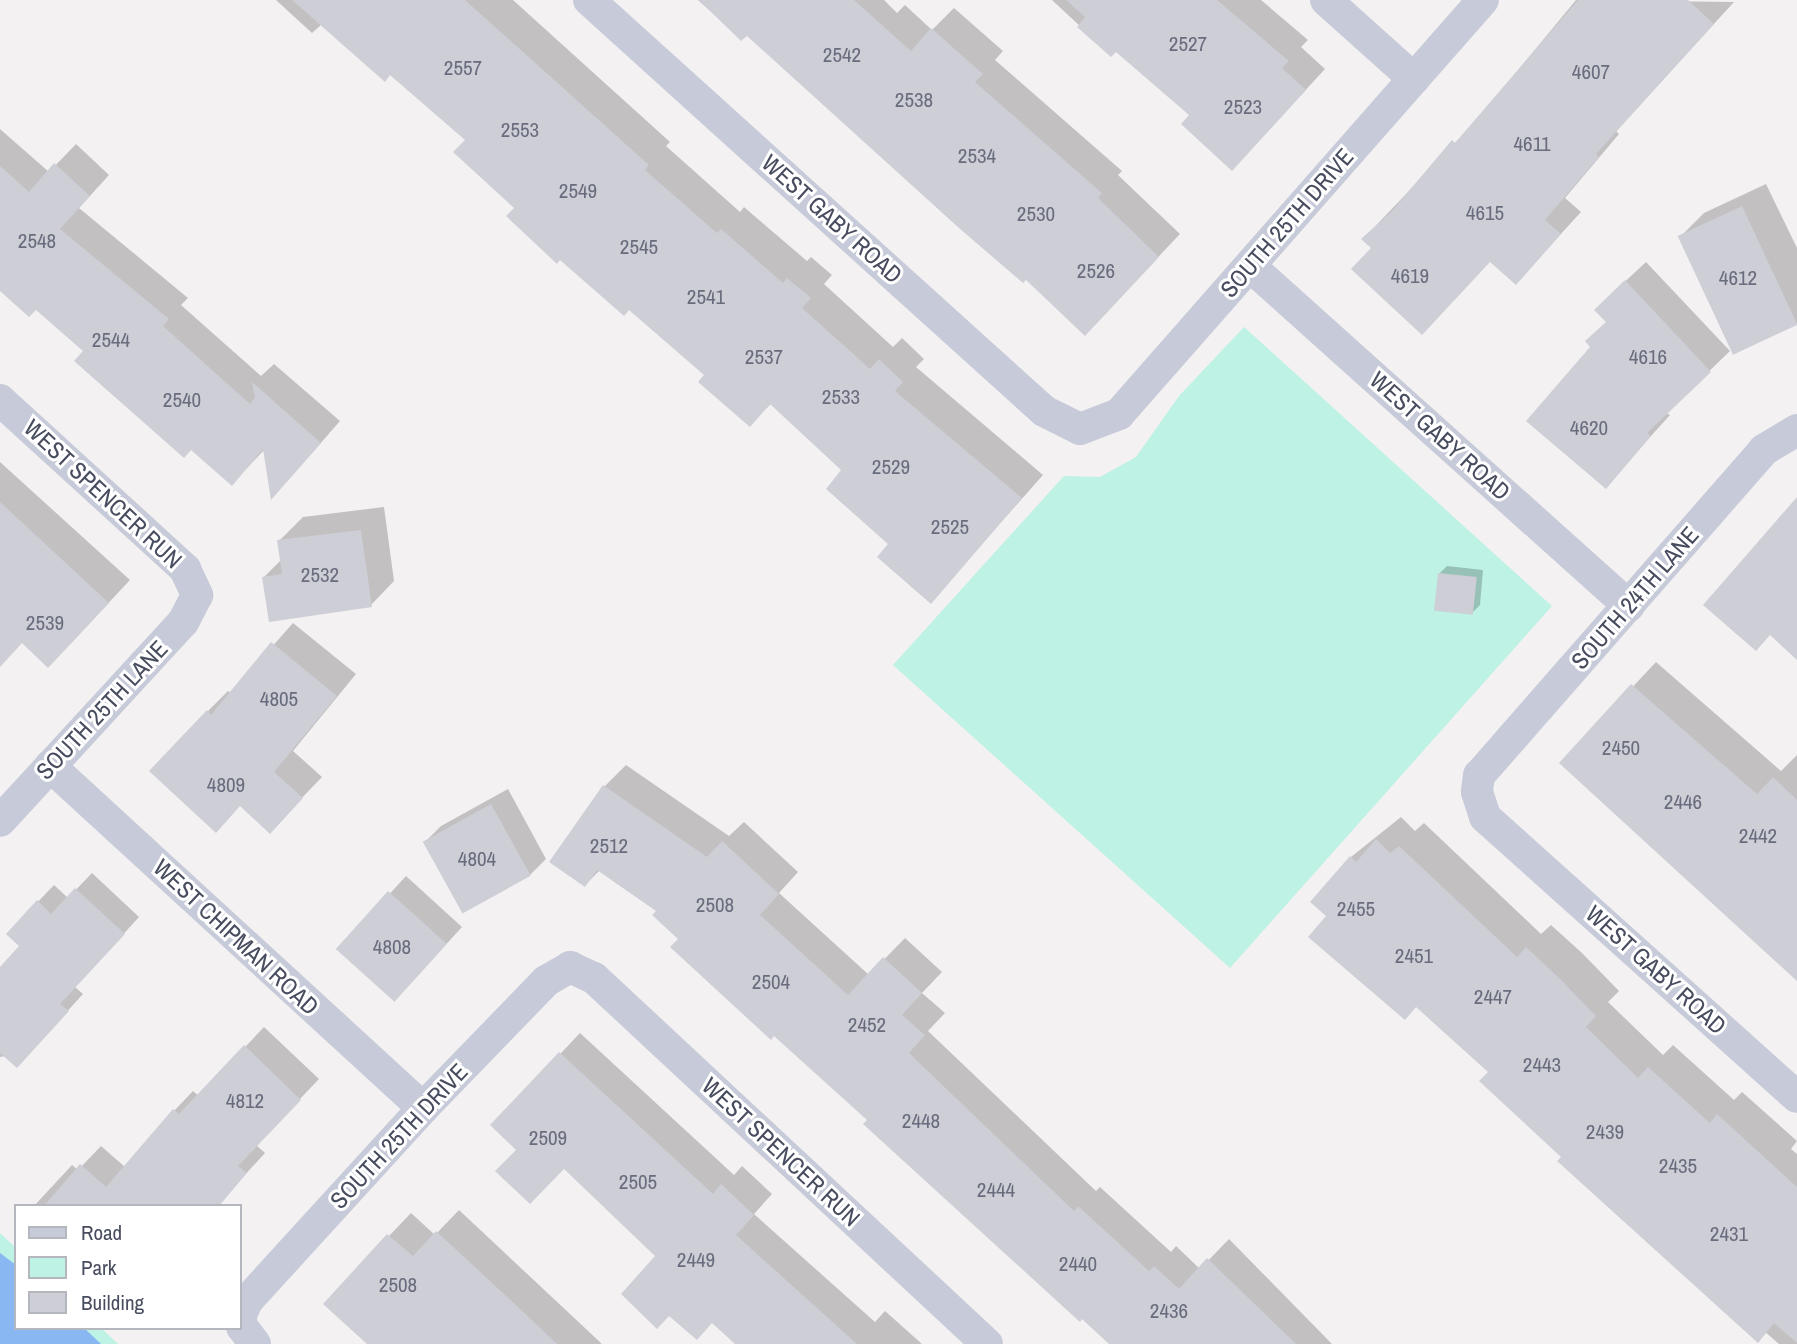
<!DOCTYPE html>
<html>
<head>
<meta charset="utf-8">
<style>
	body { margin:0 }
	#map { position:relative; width:1797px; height:1344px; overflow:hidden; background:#f3f1f1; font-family:"Archivo Narrow",sans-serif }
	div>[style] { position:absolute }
	.green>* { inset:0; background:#bdf2e4 }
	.water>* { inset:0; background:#88b7f2 }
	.shadow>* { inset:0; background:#0003 }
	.building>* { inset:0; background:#cdced6; transform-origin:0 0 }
	.minor>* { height:32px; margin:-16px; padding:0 16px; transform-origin:16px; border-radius:16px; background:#c7cad8 }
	span { translate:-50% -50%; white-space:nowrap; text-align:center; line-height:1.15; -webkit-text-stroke:6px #fff; paint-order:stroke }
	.number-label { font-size:21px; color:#686c7d }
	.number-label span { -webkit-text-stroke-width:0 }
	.street-label { font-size:24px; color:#474c5f }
	.legend { position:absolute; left:14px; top:1204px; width:228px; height:126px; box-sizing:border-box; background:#fff; border:2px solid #b5b7bf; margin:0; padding:9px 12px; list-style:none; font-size:21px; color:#474c5f }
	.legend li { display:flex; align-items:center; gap:14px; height:35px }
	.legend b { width:35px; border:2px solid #b5b7bf }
</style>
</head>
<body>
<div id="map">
	<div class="green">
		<i style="clip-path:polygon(1244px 327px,1552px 606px,1230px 968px,893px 665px,1064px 476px,1100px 477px,1136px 457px,1179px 396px)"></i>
		<i style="clip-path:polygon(0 1233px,16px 1248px,16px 1328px,101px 1328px,118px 1344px,0 1344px)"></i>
	</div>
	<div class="water">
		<i style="clip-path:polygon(0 1253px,16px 1265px,16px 1328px,84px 1328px,101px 1344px,0 1344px)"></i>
	</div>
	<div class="shadow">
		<i style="clip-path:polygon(276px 0,513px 0,670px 142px,666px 146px,740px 212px,744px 207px,807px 261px,811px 257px,832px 275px,824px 284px,893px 347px,902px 338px,924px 359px,916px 367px,1043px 475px,931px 601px,844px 470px,772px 403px,750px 424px,706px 375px,516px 208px,467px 139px,391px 73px,322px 24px,312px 33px)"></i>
		<i style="clip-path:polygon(698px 0,884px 0,897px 13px,905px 5px,932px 30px,954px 8px,1003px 51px,995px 60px,1122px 171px,1118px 175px,1180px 234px,1106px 312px,1026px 277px,747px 33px,741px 39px)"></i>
		<i style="clip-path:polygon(1052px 0,1261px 0,1308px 40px,1301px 47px,1325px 69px,1252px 148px,1191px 115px,1116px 49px,1111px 55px)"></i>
		<i style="clip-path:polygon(1576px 0,1734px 2px,1616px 131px,1619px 134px,1565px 198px,1581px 212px,1516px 283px,1490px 261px,1373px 248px,1363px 239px,1476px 121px)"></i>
		<i style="clip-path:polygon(0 129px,49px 172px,76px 144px,109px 175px,79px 208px,188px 298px,181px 305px,261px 376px,274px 364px,340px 421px,291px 477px,265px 449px,232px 484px,36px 307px,0 289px)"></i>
		<i style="clip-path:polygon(1766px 184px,1797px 248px,1797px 323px,1736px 353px,1680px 237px,1704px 213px)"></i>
		<i style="clip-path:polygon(1646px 262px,1730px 351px,1666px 413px,1670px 415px,1605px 487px,1592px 347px,1607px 321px,1616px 290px)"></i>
		<i style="clip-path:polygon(0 462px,130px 580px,70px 644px,22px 642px,0 665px)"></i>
		<i style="clip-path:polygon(384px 507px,394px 581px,371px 605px,264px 577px,282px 559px,279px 541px,303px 517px)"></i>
		<i style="clip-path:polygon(1447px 566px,1483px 570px,1480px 605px,1472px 613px,1439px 574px)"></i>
		<i style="clip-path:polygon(293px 623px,356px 674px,293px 751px,322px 777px,270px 831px,208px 711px,228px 691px,231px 693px)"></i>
		<i style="clip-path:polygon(1656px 662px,1781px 771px,1797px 755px,1797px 978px,1561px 763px)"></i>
		<i style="clip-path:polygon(626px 765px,729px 836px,744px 822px,798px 872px,779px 893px,869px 975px,905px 938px,942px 972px,922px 993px,945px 1013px,928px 1031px,1096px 1191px,1100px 1187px,1171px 1252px,1176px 1246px,1200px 1269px,1229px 1239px,1332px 1344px,1111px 1344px,680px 939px,659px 910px,600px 870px,585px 885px,551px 861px,605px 786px)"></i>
		<i style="clip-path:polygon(508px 789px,546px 859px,530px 875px,464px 912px,425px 842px,441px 826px)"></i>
		<i style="clip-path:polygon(1401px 817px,1415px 831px,1424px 823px,1541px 934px,1551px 925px,1582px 953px,1619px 991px,1608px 1002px,1663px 1055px,1673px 1045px,1734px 1100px,1742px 1092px,1797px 1141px,1791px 1149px,1797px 1154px,1797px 1344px,1779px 1344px,1563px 1157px,1490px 1072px,1329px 915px,1351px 857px)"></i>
		<i style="clip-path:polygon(92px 873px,139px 917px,75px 987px,83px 994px,32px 1050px,0 1057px,0 969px,22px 946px,8px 933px,54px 885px,68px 898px)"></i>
		<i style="clip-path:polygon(406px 876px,462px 927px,410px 984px,339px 949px)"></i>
		<i style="clip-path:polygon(264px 1027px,319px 1079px,256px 1145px,265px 1153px,218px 1204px,34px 1206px,72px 1165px,78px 1170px,101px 1146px,125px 1167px,174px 1111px,193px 1091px,199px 1096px)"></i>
		<i style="clip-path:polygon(580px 1033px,734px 1175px,742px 1166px,772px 1194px,754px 1214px,875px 1322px,885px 1311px,922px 1344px,738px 1344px,658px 1256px,564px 1167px,518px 1150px,493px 1125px)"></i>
		<i style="clip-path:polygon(459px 1210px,602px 1344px,370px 1344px,325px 1303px,411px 1213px,435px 1235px)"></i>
	</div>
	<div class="building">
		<i style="clip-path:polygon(292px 0,465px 0,649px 165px,645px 170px,717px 233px,721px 229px,783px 283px,787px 278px,811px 298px,802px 308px,870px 369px,879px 359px,903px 382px,895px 391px,1022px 498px,931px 604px,877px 557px,888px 544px,826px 489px,841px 470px,770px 404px,750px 427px,698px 382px,704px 375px,629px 310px,624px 316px,560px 260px,557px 264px,506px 216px,514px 208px,453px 152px,465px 140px,390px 75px,385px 82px)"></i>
		<i style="clip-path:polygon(699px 0,854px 0,911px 51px,931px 28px,983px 74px,975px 82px,1102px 193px,1098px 198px,1159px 257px,1085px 336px,1026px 280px,1023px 283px,959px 228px,747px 36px,741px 41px)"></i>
		<i style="clip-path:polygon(1066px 0,1217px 0,1289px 61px,1282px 68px,1306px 90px,1232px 171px,1181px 124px,1189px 115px,1116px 52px,1111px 57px,1077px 27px,1085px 17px)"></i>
		<i style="clip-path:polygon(1578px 0,1688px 0,1714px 24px,1596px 154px,1599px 157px,1545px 220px,1561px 234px,1516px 285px,1490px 262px,1422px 335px,1351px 269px,1371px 248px,1361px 239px,1392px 211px,1452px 140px,1455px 143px)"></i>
		<i style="clip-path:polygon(54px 163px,90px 196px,60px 229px,169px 319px,163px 326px,250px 404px,255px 398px,252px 382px,321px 443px,271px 500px,263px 449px,232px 486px,191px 450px,184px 458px,74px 361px,83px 351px,36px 310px,29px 317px,0 291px,0 166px,29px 192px)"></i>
		<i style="left:1742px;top:206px;width:131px;height:71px;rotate:65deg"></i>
		<i style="clip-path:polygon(1625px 280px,1711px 372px,1647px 433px,1651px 436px,1606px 489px,1526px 421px,1590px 347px,1585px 341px,1606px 322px,1594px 310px)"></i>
		<i style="clip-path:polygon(1797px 497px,1797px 660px,1770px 635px,1756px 651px,1703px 605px)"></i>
		<i style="clip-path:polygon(0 502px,109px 603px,48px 668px,22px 643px,0 667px)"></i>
		<i style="clip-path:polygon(361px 530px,372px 607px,269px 622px,262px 577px,282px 574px,277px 540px)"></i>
		<i style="left:1438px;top:573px;width:39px;height:38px;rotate:6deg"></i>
		<i style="clip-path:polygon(271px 642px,337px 696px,274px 772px,303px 798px,270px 834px,240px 806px,216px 833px,149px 771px,207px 710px,211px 715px)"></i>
		<i style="clip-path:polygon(1631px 684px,1757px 794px,1773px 777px,1797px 800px,1797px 981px,1559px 763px)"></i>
		<i style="clip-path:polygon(603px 785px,707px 857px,722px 841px,779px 894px,760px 915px,848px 995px,883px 957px,922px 993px,902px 1015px,925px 1035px,909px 1053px,1074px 1211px,1078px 1206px,1149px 1271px,1154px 1266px,1179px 1289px,1207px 1258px,1296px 1344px,1109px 1344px,1082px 1319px,1080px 1322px,863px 1124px,867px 1120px,774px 1036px,771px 1040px,670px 947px,678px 939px,652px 915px,656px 911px,597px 870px,585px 887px,549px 862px)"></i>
		<i style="left:491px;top:804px;width:82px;height:78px;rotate:61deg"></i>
		<i style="clip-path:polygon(1376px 839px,1390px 853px,1399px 846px,1517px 957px,1526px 947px,1558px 977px,1596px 1016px,1586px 1027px,1638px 1078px,1648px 1067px,1710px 1123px,1717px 1114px,1797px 1187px,1797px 1343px,1774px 1323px,1758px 1343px,1557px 1161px,1561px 1157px,1479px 1081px,1488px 1072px,1416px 1007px,1405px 1020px,1308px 937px,1326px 916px,1310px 902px,1350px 856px,1356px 862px)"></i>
		<i style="clip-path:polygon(75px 888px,125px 934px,60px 1004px,69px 1011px,17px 1068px,0 1053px,0 967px,19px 946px,6px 934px,37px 900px,51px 914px)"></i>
		<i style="left:388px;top:891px;width:79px;height:78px;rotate:42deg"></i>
		<i style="clip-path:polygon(244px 1045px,301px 1100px,238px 1166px,247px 1173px,219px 1206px,44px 1206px,80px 1164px,106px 1187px,173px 1109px,179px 1114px)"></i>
		<i style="clip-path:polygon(559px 1052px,713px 1194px,721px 1184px,754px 1215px,736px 1235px,857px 1344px,735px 1344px,712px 1323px,697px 1340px,669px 1316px,657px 1329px,621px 1294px,655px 1256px,564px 1169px,530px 1204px,495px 1171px,516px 1150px,490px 1125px)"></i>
		<i style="clip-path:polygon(436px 1231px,517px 1306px,557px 1344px,367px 1344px,323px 1304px,387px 1234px,413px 1256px)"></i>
	</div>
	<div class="minor">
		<i style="left:589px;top:0;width:613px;rotate:42.09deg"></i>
		<i style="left:1044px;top:411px;width:40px;rotate:26.6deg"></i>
		<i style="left:1080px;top:429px;width:42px;rotate:-21deg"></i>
		<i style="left:1119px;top:414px;width:551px;rotate:-48.68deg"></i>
		<i style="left:1326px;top:0;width:118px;rotate:41.9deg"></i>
		<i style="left:1250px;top:266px;width:509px;rotate:41.9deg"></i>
		<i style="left:0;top:400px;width:251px;rotate:42.4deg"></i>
		<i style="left:185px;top:569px;width:29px;rotate:65deg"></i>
		<i style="left:197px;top:595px;width:30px;rotate:117deg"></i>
		<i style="left:183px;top:622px;width:270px;rotate:132.6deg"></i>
		<i style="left:1797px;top:430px;width:39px;rotate:149deg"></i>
		<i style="left:1764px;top:450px;width:432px;rotate:131.2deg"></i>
		<i style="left:1479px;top:775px;width:17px;rotate:97deg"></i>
		<i style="left:1477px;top:792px;width:26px;rotate:72deg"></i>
		<i style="left:1485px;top:817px;width:419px;rotate:41.9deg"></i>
		<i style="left:50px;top:766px;width:506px;rotate:42.52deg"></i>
		<i style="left:255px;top:1344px;width:21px;rotate:-127deg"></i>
		<i style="left:242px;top:1327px;width:10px;rotate:-101deg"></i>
		<i style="left:240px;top:1317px;width:17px;rotate:-66deg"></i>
		<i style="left:247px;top:1301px;width:261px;rotate:-47.6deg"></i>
		<i style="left:423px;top:1108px;width:177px;rotate:-45.9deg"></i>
		<i style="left:546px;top:981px;width:28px;rotate:-30deg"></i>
		<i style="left:570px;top:967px;width:26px;rotate:25deg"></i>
		<i style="left:594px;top:978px;width:537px;rotate:42.96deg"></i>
	</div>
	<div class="number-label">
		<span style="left:1188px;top:44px">2527</span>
		<span style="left:842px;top:55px">2542</span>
		<span style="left:463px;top:68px">2557</span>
		<span style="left:1591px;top:72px">4607</span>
		<span style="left:914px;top:100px">2538</span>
		<span style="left:1243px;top:107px">2523</span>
		<span style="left:520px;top:130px">2553</span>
		<span style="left:1532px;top:144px">4611</span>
		<span style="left:977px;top:156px">2534</span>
		<span style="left:578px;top:191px">2549</span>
		<span style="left:1485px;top:213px">4615</span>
		<span style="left:1036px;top:214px">2530</span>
		<span style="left:37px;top:241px">2548</span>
		<span style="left:639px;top:247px">2545</span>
		<span style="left:1096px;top:271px">2526</span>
		<span style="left:1410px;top:276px">4619</span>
		<span style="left:1738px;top:278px">4612</span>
		<span style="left:706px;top:297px">2541</span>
		<span style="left:111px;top:340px">2544</span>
		<span style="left:764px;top:357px">2537</span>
		<span style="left:1648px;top:357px">4616</span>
		<span style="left:841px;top:397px">2533</span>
		<span style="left:182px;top:400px">2540</span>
		<span style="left:1589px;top:428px">4620</span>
		<span style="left:891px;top:467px">2529</span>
		<span style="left:950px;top:527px">2525</span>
		<span style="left:320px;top:575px">2532</span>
		<span style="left:45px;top:623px">2539</span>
		<span style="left:279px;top:699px">4805</span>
		<span style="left:1621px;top:748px">2450</span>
		<span style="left:226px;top:785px">4809</span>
		<span style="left:1683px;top:802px">2446</span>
		<span style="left:1758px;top:836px">2442</span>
		<span style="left:609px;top:846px">2512</span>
		<span style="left:477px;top:859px">4804</span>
		<span style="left:715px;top:905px">2508</span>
		<span style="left:1356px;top:909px">2455</span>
		<span style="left:392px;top:947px">4808</span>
		<span style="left:1414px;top:956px">2451</span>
		<span style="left:771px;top:982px">2504</span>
		<span style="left:1493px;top:997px">2447</span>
		<span style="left:867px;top:1025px">2452</span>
		<span style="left:1542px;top:1065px">2443</span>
		<span style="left:245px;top:1101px">4812</span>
		<span style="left:921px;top:1121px">2448</span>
		<span style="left:1605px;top:1132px">2439</span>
		<span style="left:548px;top:1138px">2509</span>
		<span style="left:1678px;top:1166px">2435</span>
		<span style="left:638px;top:1182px">2505</span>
		<span style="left:996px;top:1190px">2444</span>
		<span style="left:1729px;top:1234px">2431</span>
		<span style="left:696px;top:1260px">2449</span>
		<span style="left:1078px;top:1264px">2440</span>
		<span style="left:398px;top:1285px">2508</span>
		<span style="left:1169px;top:1311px">2436</span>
	</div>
	<div class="street-label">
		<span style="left:832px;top:219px;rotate:42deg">WEST GABY ROAD</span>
		<span style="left:1287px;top:223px;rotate:-49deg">SOUTH 25TH DRIVE</span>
		<span style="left:1440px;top:436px;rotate:42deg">WEST GABY ROAD</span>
		<span style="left:103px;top:494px;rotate:43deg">WEST SPENCER RUN</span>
		<span style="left:1635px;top:598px;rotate:-49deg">SOUTH 24TH LANE</span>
		<span style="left:102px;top:710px;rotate:-47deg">SOUTH 25TH LANE</span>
		<span style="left:236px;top:937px;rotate:43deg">WEST CHIPMAN ROAD</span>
		<span style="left:1656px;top:970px;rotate:42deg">WEST GABY ROAD</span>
		<span style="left:399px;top:1136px;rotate:-47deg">SOUTH 25TH DRIVE</span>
		<span style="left:781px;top:1152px;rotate:43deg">WEST SPENCER RUN</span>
	</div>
	<ul class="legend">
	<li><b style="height:9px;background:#c7cad8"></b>Road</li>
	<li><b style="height:19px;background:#bdf2e4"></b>Park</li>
	<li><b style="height:19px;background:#cdced6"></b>Building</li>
	</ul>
</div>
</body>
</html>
